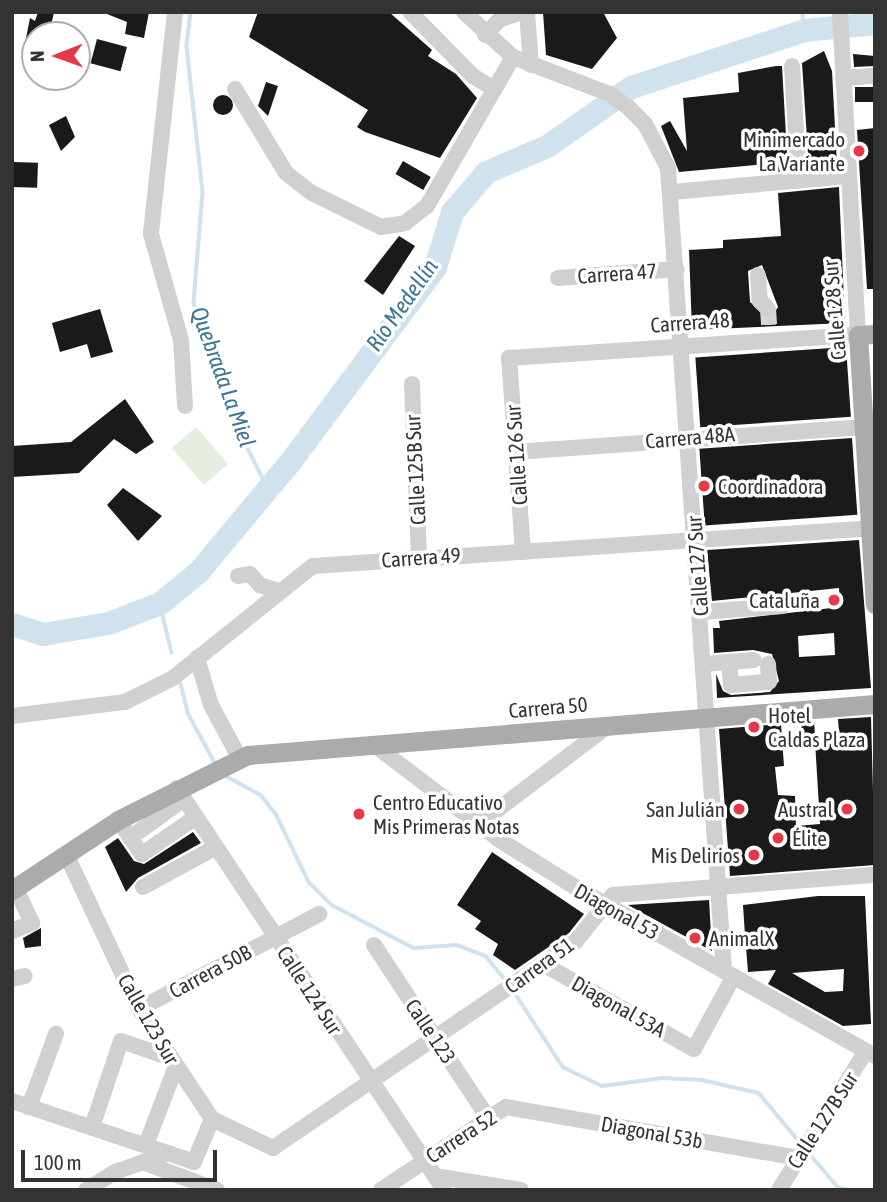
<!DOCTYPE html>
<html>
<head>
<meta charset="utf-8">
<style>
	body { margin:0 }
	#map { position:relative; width:887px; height:1202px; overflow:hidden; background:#fff; font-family:"Asap Condensed",sans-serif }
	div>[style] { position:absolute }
	.green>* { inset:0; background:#e6ecdf; transform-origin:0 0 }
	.stream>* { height:3.5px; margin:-1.75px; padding:0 1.75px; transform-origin:1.75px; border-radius:1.75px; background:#cfe2ee }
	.river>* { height:23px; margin:-11.5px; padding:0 11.5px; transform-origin:11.5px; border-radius:11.5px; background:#cfe2ee }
	.building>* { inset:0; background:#1a1a1a; transform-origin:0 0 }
	.round { border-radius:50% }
	.minor-tunnel>* { height:16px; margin-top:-8px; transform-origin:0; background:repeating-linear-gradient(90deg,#d6d6d6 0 16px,transparent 0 24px) }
	.minor>* { height:16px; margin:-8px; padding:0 8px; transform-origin:8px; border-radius:8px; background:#d0d0d0 }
	.major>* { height:19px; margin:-9.5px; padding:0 9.5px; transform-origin:9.5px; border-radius:9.5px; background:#ababab }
	.dots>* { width:19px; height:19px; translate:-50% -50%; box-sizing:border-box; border:4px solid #fff; border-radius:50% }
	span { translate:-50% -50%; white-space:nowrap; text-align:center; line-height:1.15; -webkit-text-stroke:7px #fff; paint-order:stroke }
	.poi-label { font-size:21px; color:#333 }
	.right { translate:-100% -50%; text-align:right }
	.left { translate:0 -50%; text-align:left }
	.street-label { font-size:21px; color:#333 }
	.water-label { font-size:23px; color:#3f7597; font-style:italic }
	.frame { position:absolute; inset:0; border:14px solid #333; pointer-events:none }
	.north { position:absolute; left:21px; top:21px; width:70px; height:70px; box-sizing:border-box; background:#fff; border:2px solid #adadad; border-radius:50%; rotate:269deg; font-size:19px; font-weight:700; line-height:28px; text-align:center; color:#333 }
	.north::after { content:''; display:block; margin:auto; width:24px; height:32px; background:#e63946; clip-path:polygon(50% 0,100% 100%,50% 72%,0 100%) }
	.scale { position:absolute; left:21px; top:1150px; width:196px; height:32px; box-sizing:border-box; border:4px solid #333; border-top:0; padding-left:9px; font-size:21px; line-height:24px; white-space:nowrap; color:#333; -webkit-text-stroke:5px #fff; paint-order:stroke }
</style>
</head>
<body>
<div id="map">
	<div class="green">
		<i style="left:196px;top:427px;width:49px;height:32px;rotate:49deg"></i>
	</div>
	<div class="stream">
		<i style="left:191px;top:12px;width:35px;rotate:97deg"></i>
		<i style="left:187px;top:47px;width:147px;rotate:83.7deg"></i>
		<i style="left:203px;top:193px;width:110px;rotate:94.7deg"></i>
		<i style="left:194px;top:303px;width:138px;rotate:70.5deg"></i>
		<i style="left:240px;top:433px;width:62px;rotate:63deg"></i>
		<i style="left:803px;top:13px;width:17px;rotate:87deg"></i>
		<i style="left:160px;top:603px;width:51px;rotate:76.5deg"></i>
		<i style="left:181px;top:684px;width:30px;rotate:76deg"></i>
		<i style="left:188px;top:713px;width:57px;rotate:61.6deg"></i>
		<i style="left:224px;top:775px;width:42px;rotate:28.4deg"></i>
		<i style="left:261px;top:795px;width:24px;rotate:52deg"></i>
		<i style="left:276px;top:814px;width:76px;rotate:64.1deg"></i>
		<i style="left:309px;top:882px;width:33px;rotate:45deg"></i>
		<i style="left:332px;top:905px;width:93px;rotate:27.7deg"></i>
		<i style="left:414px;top:948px;width:43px;rotate:-4deg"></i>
		<i style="left:457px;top:945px;width:31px;rotate:21deg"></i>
		<i style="left:486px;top:956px;width:32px;rotate:51deg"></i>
		<i style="left:513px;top:990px;width:92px;rotate:57deg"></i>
		<i style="left:563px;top:1067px;width:43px;rotate:26deg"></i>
		<i style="left:602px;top:1086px;width:63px;rotate:-7.4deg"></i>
		<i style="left:664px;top:1078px;width:38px;rotate:3deg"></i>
		<i style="left:702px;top:1080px;width:58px;rotate:12.8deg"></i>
		<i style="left:759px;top:1093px;width:69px;rotate:50.3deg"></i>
		<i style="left:808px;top:1152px;width:46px;rotate:49.4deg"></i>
		<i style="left:838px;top:1187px;width:11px;rotate:15deg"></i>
	</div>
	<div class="river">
		<i style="left:12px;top:624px;width:33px;rotate:18deg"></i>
		<i style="left:43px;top:634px;width:66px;rotate:-9.6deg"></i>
		<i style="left:108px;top:623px;width:56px;rotate:-21deg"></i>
		<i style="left:160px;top:603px;width:49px;rotate:-39.2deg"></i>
		<i style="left:198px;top:572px;width:147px;rotate:-50.2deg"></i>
		<i style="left:292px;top:459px;width:239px;rotate:-53.3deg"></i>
		<i style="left:435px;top:267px;width:58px;rotate:-72.8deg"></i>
		<i style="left:452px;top:212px;width:52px;rotate:-49.6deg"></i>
		<i style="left:486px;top:172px;width:66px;rotate:-23.1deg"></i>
		<i style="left:547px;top:146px;width:103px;rotate:-35.1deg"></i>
		<i style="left:631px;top:87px;width:182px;rotate:-18.2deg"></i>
		<i style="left:804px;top:30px;width:71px;rotate:-5.6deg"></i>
	</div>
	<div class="building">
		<i style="clip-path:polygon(38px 12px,54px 12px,49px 35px,35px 35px,35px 56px,23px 53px,30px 18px,35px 21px)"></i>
		<i style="clip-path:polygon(102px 12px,149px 12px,144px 38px,125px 34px,127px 22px)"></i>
		<i style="clip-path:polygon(258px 12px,389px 12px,432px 50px,428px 56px,456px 74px,477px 98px,440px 158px,365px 132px,357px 127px,368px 110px,249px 37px)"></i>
		<i style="clip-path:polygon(543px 12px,603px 12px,617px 38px,592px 69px,546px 55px)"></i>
		<i style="left:97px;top:39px;width:31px;height:25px;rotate:15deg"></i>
		<i style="clip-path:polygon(824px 51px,832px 71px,837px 166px,809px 169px,802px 63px)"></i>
		<i style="clip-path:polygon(853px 54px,875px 56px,875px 66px,854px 67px)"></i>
		<i style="clip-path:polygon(776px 66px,782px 66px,788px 171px,777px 172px,777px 163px,679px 172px,661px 126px,670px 121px,687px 151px,683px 98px,739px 92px,738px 73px)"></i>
		<i style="clip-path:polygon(266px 82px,278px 86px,268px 116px,258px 106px)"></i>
		<i style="left:875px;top:87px;width:15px;height:20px;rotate:90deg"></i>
		<i class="round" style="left:213px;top:95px;width:20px;height:20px"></i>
		<i style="clip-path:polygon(66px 116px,75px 137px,61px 151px,49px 125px)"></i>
		<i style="clip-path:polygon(875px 128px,875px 289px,867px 289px,857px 130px)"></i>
		<i style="left:403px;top:161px;width:32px;height:15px;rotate:30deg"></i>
		<i style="left:13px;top:162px;width:25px;height:25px;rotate:2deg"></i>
		<i style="clip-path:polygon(evenodd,839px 187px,845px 323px,692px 330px,689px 250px,723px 248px,723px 240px,781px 236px,778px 193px,839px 187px,762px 265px,778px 307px,770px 319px,750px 302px,748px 271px,762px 265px)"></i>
		<i style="clip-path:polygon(399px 236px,415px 246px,383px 295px,364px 281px)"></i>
		<i style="clip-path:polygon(100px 309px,113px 352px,91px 358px,87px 344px,60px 352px,52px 323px)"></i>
		<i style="left:846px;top:347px;width:70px;height:151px;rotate:86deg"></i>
		<i style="clip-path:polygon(125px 399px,154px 442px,136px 454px,114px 439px,79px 473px,12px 477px,12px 446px,71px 442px)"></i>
		<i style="left:852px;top:438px;width:77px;height:153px;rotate:86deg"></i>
		<i style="clip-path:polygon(123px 488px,162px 516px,138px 541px,107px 505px)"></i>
		<i style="clip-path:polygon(evenodd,859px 540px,871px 688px,717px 698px,716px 674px,723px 691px,731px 695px,770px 692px,779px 681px,772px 654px,753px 650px,714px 653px,713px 628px,720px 628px,719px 621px,840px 607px,839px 588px,712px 601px,707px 550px,859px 540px,834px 633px,835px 655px,799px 657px,798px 636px,834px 633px)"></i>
		<i style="clip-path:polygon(871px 717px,875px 865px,730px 876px,719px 729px,781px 724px,784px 766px,775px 767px,778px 795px,795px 796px,796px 826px,820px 824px,815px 741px,802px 742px,801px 722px,814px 721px,815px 735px,839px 733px,838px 719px)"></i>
		<i style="clip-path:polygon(193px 832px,201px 843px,138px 878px,126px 892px,105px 847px,118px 838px,134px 861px,144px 864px)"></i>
		<i style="clip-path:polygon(492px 852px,584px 914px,569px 933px,515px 970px,493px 955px,498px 944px,475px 929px,481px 921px,457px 905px)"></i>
		<i style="clip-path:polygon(evenodd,818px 896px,865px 896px,871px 1024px,843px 1026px,768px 984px,776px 970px,748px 972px,746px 947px,734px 948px,733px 937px,745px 936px,743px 905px,818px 896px,844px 969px,843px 991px,825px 992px,792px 973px,844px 969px)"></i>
		<i style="clip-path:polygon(709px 900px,712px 951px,628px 905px,659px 903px)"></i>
		<i style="clip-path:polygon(41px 928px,41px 946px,25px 948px,23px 938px)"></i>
	</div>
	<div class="minor-tunnel">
		<i style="left:768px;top:309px;width:16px;rotate:86deg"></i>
	</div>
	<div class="minor">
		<i style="left:175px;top:12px;width:223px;rotate:96.2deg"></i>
		<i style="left:151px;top:234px;width:110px;rotate:74.2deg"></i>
		<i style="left:181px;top:340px;width:66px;rotate:86.5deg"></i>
		<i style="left:410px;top:12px;width:90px;rotate:45.5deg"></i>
		<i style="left:473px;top:76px;width:25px;rotate:32deg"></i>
		<i style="left:464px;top:12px;width:67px;rotate:42.6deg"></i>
		<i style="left:513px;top:57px;width:104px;rotate:20.9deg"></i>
		<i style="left:610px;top:94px;width:22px;rotate:36deg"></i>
		<i style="left:628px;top:107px;width:24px;rotate:45deg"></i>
		<i style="left:645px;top:124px;width:50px;rotate:62.4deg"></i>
		<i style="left:668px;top:168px;width:805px;rotate:86.01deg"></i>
		<i style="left:527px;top:12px;width:53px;rotate:85.7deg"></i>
		<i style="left:485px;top:35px;width:21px;rotate:-47deg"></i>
		<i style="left:499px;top:20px;width:23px;rotate:-20deg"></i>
		<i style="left:792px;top:66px;width:114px;rotate:86.5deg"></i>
		<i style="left:843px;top:78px;width:32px;rotate:-4deg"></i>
		<i style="left:235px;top:89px;width:98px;rotate:58.7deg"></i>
		<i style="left:286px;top:173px;width:33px;rotate:38deg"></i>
		<i style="left:312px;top:193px;width:77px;rotate:26.2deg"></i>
		<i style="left:381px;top:227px;width:24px;rotate:-9deg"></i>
		<i style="left:405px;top:223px;width:28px;rotate:-38deg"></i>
		<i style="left:427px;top:206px;width:172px;rotate:-60deg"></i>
		<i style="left:672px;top:192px;width:177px;rotate:-5.2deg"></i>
		<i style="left:758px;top:275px;width:26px;rotate:86deg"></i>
		<i style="left:760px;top:301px;width:11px;rotate:45deg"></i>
		<i style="left:558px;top:278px;width:119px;rotate:-4.3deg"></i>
		<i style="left:412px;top:384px;width:172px;rotate:87.7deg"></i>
		<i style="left:515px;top:452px;width:351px;rotate:-4.1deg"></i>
		<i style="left:523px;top:552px;width:195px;rotate:-94.1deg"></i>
		<i style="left:509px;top:358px;width:350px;rotate:-3.8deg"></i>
		<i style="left:858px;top:335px;width:324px;rotate:-93.2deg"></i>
		<i style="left:238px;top:576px;width:12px;rotate:-9deg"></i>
		<i style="left:250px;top:574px;width:15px;rotate:48deg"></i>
		<i style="left:260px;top:585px;width:20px;rotate:18deg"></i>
		<i style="left:700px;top:612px;width:83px;rotate:-4.1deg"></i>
		<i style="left:197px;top:658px;width:49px;rotate:73.4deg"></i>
		<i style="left:211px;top:705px;width:59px;rotate:61.7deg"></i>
		<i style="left:729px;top:662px;width:23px;rotate:85deg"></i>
		<i style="left:731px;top:685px;width:38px;rotate:-5deg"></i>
		<i style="left:769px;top:682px;width:18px;rotate:-93deg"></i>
		<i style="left:703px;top:664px;width:51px;rotate:-4.5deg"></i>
		<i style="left:12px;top:716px;width:114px;rotate:-7.1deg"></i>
		<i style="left:125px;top:702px;width:54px;rotate:-26.6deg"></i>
		<i style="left:173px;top:678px;width:179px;rotate:-38.7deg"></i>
		<i style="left:313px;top:566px;width:563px;rotate:-3.87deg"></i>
		<i style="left:373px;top:744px;width:157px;rotate:37.2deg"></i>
		<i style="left:498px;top:839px;width:91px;rotate:31.9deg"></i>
		<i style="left:575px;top:887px;width:344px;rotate:29.4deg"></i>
		<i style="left:177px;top:788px;width:483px;rotate:56.4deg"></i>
		<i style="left:118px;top:820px;width:42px;rotate:54.8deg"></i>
		<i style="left:142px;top:854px;width:65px;rotate:-34.4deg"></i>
		<i style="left:480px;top:823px;width:162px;rotate:-37.2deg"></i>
		<i style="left:130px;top:838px;width:67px;rotate:-35.8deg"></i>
		<i style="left:66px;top:854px;width:171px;rotate:64.8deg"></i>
		<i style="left:139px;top:1009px;width:132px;rotate:56.4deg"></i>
		<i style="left:212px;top:1119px;width:68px;rotate:25.4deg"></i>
		<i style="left:273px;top:1148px;width:367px;rotate:-34.3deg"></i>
		<i style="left:576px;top:941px;width:59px;rotate:-51.2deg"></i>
		<i style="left:613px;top:895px;width:263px;rotate:-4.4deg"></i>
		<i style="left:143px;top:887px;width:83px;rotate:-28.7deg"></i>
		<i style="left:12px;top:931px;width:22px;rotate:-22deg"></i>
		<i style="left:32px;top:923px;width:38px;rotate:-115deg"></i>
		<i style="left:374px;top:945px;width:207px;rotate:56.6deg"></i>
		<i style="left:543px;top:964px;width:173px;rotate:29.4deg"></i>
		<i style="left:694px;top:1049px;width:83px;rotate:-61.3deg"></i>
		<i style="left:12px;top:979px;width:13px;rotate:-13deg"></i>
		<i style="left:139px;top:1009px;width:204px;rotate:-27.8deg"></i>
		<i style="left:12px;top:1101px;width:192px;rotate:18.5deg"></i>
		<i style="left:194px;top:1162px;width:47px;rotate:-67.3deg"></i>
		<i style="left:29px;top:1107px;width:78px;rotate:-69.7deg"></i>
		<i style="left:92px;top:1127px;width:91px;rotate:-71.4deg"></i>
		<i style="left:121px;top:1041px;width:53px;rotate:18.8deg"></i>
		<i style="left:146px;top:1145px;width:85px;rotate:-69.2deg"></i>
		<i style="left:145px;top:1163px;width:77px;rotate:20.6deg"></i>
		<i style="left:435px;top:1176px;width:87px;rotate:9.2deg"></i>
		<i style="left:86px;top:1190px;width:34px;rotate:-32deg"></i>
		<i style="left:115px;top:1172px;width:57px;rotate:-19.4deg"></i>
		<i style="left:381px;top:1190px;width:150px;rotate:-33.6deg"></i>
		<i style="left:506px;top:1107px;width:295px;rotate:9.9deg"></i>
		<i style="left:779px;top:1190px;width:164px;rotate:-58deg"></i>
	</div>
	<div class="major">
		<i style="left:875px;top:334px;width:17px;rotate:177deg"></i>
		<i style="left:858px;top:335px;width:270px;rotate:86.4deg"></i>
		<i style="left:12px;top:890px;width:127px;rotate:-33.4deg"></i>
		<i style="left:118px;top:820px;width:145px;rotate:-26.6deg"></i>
		<i style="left:248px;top:755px;width:629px;rotate:-4.65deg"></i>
	</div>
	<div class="dots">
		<i style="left:859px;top:151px;background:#e63946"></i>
		<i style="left:704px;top:486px;background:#e63946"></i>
		<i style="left:834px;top:600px;background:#e63946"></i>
		<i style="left:754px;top:727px;background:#e63946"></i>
		<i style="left:739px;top:809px;background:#e63946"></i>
		<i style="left:847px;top:809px;background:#e63946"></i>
		<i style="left:359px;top:814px;background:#e63946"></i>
		<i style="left:778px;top:838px;background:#e63946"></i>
		<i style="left:754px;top:855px;background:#e63946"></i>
		<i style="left:695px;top:938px;background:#e63946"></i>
	</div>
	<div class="poi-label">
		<span class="right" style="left:845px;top:151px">Minimercado<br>La Variante</span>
		<span class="left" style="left:718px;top:486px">Coordinadora</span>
		<span class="right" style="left:820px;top:600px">Cataluña</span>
		<span class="left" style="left:768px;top:727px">Hotel<br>Caldas Plaza</span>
		<span class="left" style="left:373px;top:814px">Centro Educativo<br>Mis Primeras Notas</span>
		<span class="right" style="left:725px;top:809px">San Julián</span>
		<span class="right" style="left:833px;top:809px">Austral</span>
		<span class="left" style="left:792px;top:838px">Élite</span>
		<span class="right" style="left:740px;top:855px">Mis Delirios</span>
		<span class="left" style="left:709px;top:938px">AnimalX</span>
	</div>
	<div class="street-label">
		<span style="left:617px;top:273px;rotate:-4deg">Carrera 47</span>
		<span style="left:834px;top:310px;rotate:-95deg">Calle 128 Sur</span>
		<span style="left:690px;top:322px;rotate:-4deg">Carrera 48</span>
		<span style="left:690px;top:437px;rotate:-5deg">Carrera 48A</span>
		<span style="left:516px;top:455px;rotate:-94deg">Calle 126 Sur</span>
		<span style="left:415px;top:470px;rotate:-93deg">Calle 125B Sur</span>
		<span style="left:421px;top:557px;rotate:-4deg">Carrera 49</span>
		<span style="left:697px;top:566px;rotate:-94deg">Calle 127 Sur</span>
		<span style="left:548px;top:707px;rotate:-5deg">Carrera 50</span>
		<span style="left:617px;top:911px;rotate:29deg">Diagonal 53</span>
		<span style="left:539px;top:965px;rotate:-36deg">Carrera 51</span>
		<span style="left:210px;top:971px;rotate:-28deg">Carrera 50B</span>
		<span style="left:310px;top:990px;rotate:57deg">Calle 124 Sur</span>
		<span style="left:619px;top:1006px;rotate:29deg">Diagonal 53A</span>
		<span style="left:149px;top:1019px;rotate:60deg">Calle 123 Sur</span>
		<span style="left:431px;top:1031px;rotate:56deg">Calle 123</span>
		<span style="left:822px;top:1120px;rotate:-57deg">Calle 127B Sur</span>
		<span style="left:652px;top:1132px;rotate:10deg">Diagonal 53b</span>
		<span style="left:461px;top:1136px;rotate:-33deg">Carrera 52</span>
	</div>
	<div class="water-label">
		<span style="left:402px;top:305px;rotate:-55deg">Río Medellín</span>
		<span style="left:223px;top:377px;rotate:70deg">Quebrada La Miel</span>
	</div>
	<div class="frame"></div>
	<div class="north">N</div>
	<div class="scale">100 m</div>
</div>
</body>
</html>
